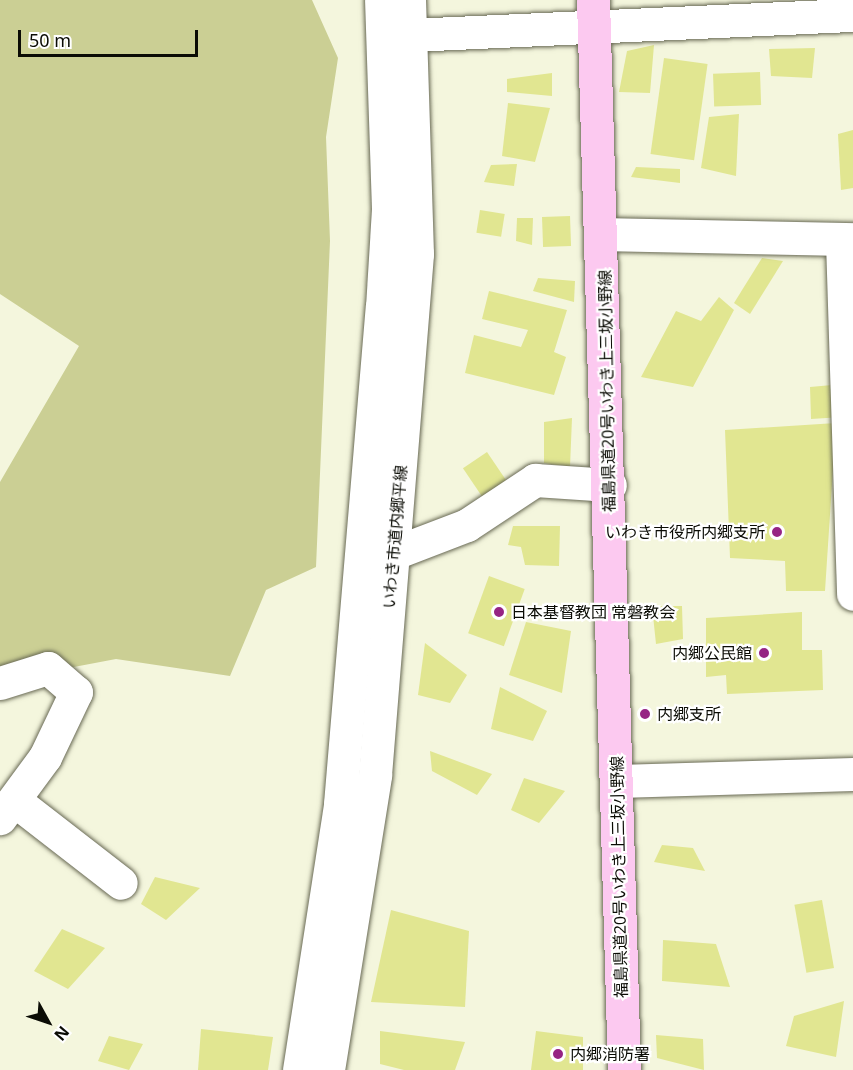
<!DOCTYPE html>
<html>
<head>
<meta charset="utf-8">
<style>
	body { margin:0 }
	#map { position:relative; width:853px; height:1070px; overflow:hidden; background:#f4f6dd; font-family:"Noto Sans","Noto Sans JP",sans-serif }
	div>[style] { position:absolute }
	.green>* { inset:0; background:#cbcf94 }
	.building>* { inset:0; background:#e1e691; transform-origin:0 0 }
	.roads { filter:drop-shadow(0 0 2px #686954) drop-shadow(0 0 2px #686954) }
	.minor>* { height:33px; margin:-16.5px; padding:0 16.5px; transform-origin:16.5px; border-radius:16.5px; background:#fff }
	.major>* { height:33px; margin:-16.5px; padding:0 16.5px; transform-origin:16.5px; border-radius:16.5px; background:#fcc9f0 }
	.dots>* { width:16px; height:16px; translate:-50% -50%; box-sizing:border-box; border:3px solid #fff; border-radius:50% }
	span { translate:-50% -50%; white-space:nowrap; text-align:center; line-height:1.15; -webkit-text-stroke:4.5px #fff; paint-order:stroke }
	.street-label { font-size:16px; color:#0b0c05 }
	.poi-label { font-size:16px; color:#0b0c05 }
	.right { translate:-100% -50%; text-align:right }
	.left { translate:0 -50%; text-align:left }
	.north { position:absolute; left:18px; top:992px; width:60px; height:60px; -webkit-text-stroke:4px #fff; paint-order:stroke; rotate:130deg; font-size:16px; font-weight:700; line-height:24px; text-align:center; color:#0b0c05 }
	.north::after { content:''; display:block; margin:auto; width:21px; height:27px; background:#0b0c05; clip-path:polygon(50% 0,100% 100%,50% 72%,0 100%) }
	.scale { position:absolute; left:18px; top:30px; width:180px; height:27px; box-sizing:border-box; border:3px solid #0b0c05; border-top:0; padding-left:8px; font-size:18px; line-height:21px; white-space:nowrap; color:#0b0c05; -webkit-text-stroke:4px #fff; paint-order:stroke }
</style>
</head>
<body>
<div id="map">
	<div class="green">
		<i style="clip-path:polygon(0 0,312px 0,338px 58px,326px 137px,330px 241px,316px 567px,266px 590px,230px 676px,116px 659px,0 681px,0 482px,79px 346px,0 294px)"></i>
	</div>
	<div class="building">
		<i style="clip-path:polygon(654px 45px,650px 93px,619px 92px,627px 51px)"></i>
		<i style="clip-path:polygon(815px 48px,812px 78px,771px 76px,769px 49px)"></i>
		<i style="left:664px;top:58px;width:44px;height:97px;rotate:8deg"></i>
		<i style="left:760px;top:72px;width:33px;height:47px;rotate:88deg"></i>
		<i style="clip-path:polygon(552px 73px,552px 96px,507px 92px,507px 79px)"></i>
		<i style="clip-path:polygon(508px 103px,550px 108px,535px 162px,502px 156px)"></i>
		<i style="clip-path:polygon(739px 114px,736px 176px,701px 168px,709px 117px)"></i>
		<i style="clip-path:polygon(853px 130px,853px 188px,841px 190px,838px 134px)"></i>
		<i style="clip-path:polygon(517px 164px,514px 186px,484px 182px,491px 165px)"></i>
		<i style="clip-path:polygon(636px 167px,680px 169px,680px 183px,631px 177px)"></i>
		<i style="left:480px;top:210px;width:25px;height:23px;rotate:9deg"></i>
		<i style="left:570px;top:216px;width:30px;height:28px;rotate:88deg"></i>
		<i style="clip-path:polygon(517px 218px,533px 218px,532px 245px,516px 241px)"></i>
		<i style="clip-path:polygon(762px 258px,783px 261px,750px 314px,734px 303px)"></i>
		<i style="clip-path:polygon(538px 278px,575px 281px,574px 302px,533px 291px)"></i>
		<i style="clip-path:polygon(489px 291px,567px 310px,554px 352px,566px 357px,554px 395px,465px 373px,474px 335px,521px 347px,528px 330px,482px 319px)"></i>
		<i style="clip-path:polygon(719px 297px,734px 310px,693px 387px,641px 377px,676px 311px,701px 321px)"></i>
		<i style="clip-path:polygon(843px 384px,842px 417px,811px 419px,810px 387px)"></i>
		<i style="clip-path:polygon(572px 418px,570px 467px,544px 463px,544px 422px)"></i>
		<i style="clip-path:polygon(836px 423px,825px 591px,786px 591px,785px 561px,730px 558px,725px 430px)"></i>
		<i style="left:487px;top:452px;width:45px;height:29px;rotate:56deg"></i>
		<i style="clip-path:polygon(513px 526px,560px 526px,559px 566px,525px 565px,521px 547px,508px 545px)"></i>
		<i style="left:489px;top:576px;width:38px;height:61px;rotate:20deg"></i>
		<i style="clip-path:polygon(652px 606px,682px 606px,683px 639px,656px 644px)"></i>
		<i style="clip-path:polygon(802px 612px,802px 650px,822px 650px,823px 690px,727px 694px,726px 675px,706px 677px,706px 618px)"></i>
		<i style="clip-path:polygon(526px 622px,571px 631px,562px 693px,509px 675px)"></i>
		<i style="clip-path:polygon(425px 643px,467px 675px,450px 703px,418px 695px)"></i>
		<i style="clip-path:polygon(500px 687px,547px 711px,533px 741px,491px 729px)"></i>
		<i style="clip-path:polygon(430px 751px,492px 774px,477px 795px,432px 771px)"></i>
		<i style="clip-path:polygon(524px 778px,565px 791px,539px 823px,511px 810px)"></i>
		<i style="clip-path:polygon(662px 845px,693px 848px,705px 871px,654px 862px)"></i>
		<i style="clip-path:polygon(155px 877px,200px 888px,166px 920px,141px 904px)"></i>
		<i style="left:822px;top:900px;width:69px;height:28px;rotate:80deg"></i>
		<i style="clip-path:polygon(391px 910px,469px 931px,465px 1007px,371px 1002px)"></i>
		<i style="clip-path:polygon(62px 929px,105px 948px,68px 989px,34px 971px)"></i>
		<i style="clip-path:polygon(663px 940px,716px 944px,730px 987px,662px 981px)"></i>
		<i style="clip-path:polygon(844px 1001px,836px 1057px,786px 1046px,794px 1016px)"></i>
		<i style="clip-path:polygon(201px 1029px,273px 1037px,268px 1070px,198px 1070px)"></i>
		<i style="clip-path:polygon(380px 1031px,465px 1042px,455px 1070px,404px 1070px,380px 1064px)"></i>
		<i style="clip-path:polygon(536px 1031px,583px 1037px,583px 1070px,531px 1070px)"></i>
		<i style="clip-path:polygon(656px 1035px,703px 1039px,704px 1070px,657px 1058px)"></i>
		<i style="clip-path:polygon(109px 1036px,143px 1044px,129px 1070px,98px 1061px)"></i>
	</div>
	<div class="roads">
		<div class="minor">
			<i style="left:388px;top:36px;width:465px;rotate:-2.6deg"></i>
			<i style="left:604px;top:234px;width:249px;rotate:1.2deg"></i>
			<i style="left:842px;top:241px;width:353px;rotate:88.2deg"></i>
			<i style="left:394px;top:553px;width:78px;rotate:-21deg"></i>
			<i style="left:467px;top:525px;width:82px;rotate:-33.5deg"></i>
			<i style="left:535px;top:480px;width:75px;rotate:3.8deg"></i>
			<i style="left:0;top:683px;width:50px;rotate:-17.4deg"></i>
			<i style="left:48px;top:668px;width:37px;rotate:41deg"></i>
			<i style="left:76px;top:692px;width:72px;rotate:115.5deg"></i>
			<i style="left:45px;top:757px;width:76px;rotate:126.4deg"></i>
			<i style="left:618px;top:781px;width:235px;rotate:-1.7deg"></i>
			<i style="left:14px;top:800px;width:135px;rotate:37.8deg"></i>
			<i style="left:299px;top:1070px;width:269px;rotate:-81.2deg"></i>
			<i style="left:340px;top:804px;width:499px;rotate:-85.2deg"></i>
			<i style="left:382px;top:307px;width:98px;rotate:-86.5deg"></i>
			<i style="left:388px;top:209px;width:209px;rotate:-91.9deg"></i>
			<i style="left:328px;top:1070px;width:299px;rotate:-80.9deg"></i>
			<i style="left:375px;top:775px;width:523px;rotate:-85.39deg"></i>
			<i style="left:417px;top:254px;width:254px;rotate:-91.8deg"></i>
		</div>
		<div class="major">
			<i style="left:593px;top:0;width:1070px;rotate:88.34deg"></i>
		</div>
	</div>
	<div class="dots">
		<i style="left:777px;top:532px;background:#962483"></i>
		<i style="left:499px;top:612px;background:#962483"></i>
		<i style="left:764px;top:653px;background:#962483"></i>
		<i style="left:645px;top:714px;background:#962483"></i>
		<i style="left:558px;top:1054px;background:#962483"></i>
	</div>
	<div class="street-label">
		<span style="left:607px;top:391px;rotate:-91deg">福島県道20号いわき上三坂小野線</span>
		<span style="left:395px;top:537px;rotate:-85deg">いわき市道内郷平線</span>
		<span style="left:619px;top:877px;rotate:-91deg">福島県道20号いわき上三坂小野線</span>
	</div>
	<div class="poi-label">
		<span class="right" style="left:765px;top:532px">いわき市役所内郷支所</span>
		<span class="left" style="left:511px;top:612px">日本基督教団 常磐教会</span>
		<span class="right" style="left:752px;top:653px">内郷公民館</span>
		<span class="left" style="left:657px;top:714px">内郷支所</span>
		<span class="left" style="left:570px;top:1054px">内郷消防署</span>
	</div>
	<div class="north">N</div>
	<div class="scale">50 m</div>
</div>
</body>
</html>
